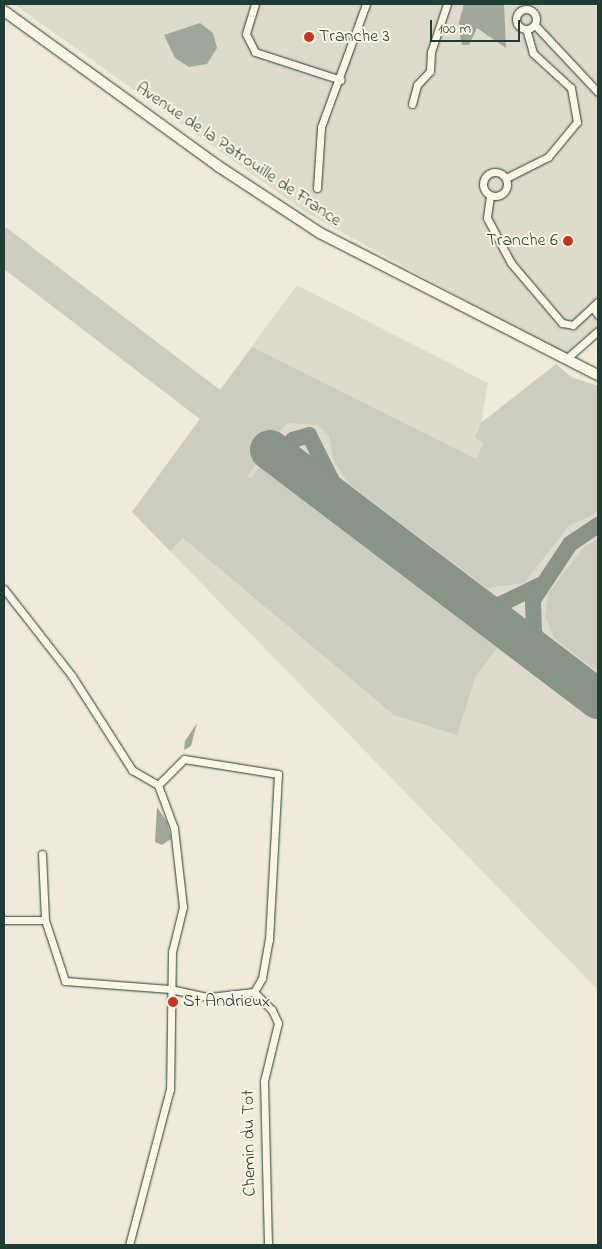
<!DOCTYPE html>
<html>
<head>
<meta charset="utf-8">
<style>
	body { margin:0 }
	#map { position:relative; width:602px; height:1249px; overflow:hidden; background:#efeada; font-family:"Indie Flower",sans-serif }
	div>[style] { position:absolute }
	.built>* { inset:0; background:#dedbcc }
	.green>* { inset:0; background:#cccdbf }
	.water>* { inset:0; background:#9fa89a }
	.taxiway>* { height:16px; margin:-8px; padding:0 8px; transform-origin:8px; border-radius:8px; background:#879487 }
	.runway>* { height:40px; margin:-20px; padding:0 20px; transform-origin:20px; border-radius:20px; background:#879487 }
	.roads { filter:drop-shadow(0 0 1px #1f3d34) drop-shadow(0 0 1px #1f3d34) }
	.street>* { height:7px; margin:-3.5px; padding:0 3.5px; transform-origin:3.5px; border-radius:3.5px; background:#fcf5e5 }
	.street>.ring { margin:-3.5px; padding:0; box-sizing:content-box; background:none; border:7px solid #fcf5e5; border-radius:50% }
	.primary>* { height:10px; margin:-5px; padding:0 5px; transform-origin:5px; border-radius:5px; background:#fcf5e5 }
	.dots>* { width:14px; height:14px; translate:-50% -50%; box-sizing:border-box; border:2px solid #fcf5e5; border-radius:50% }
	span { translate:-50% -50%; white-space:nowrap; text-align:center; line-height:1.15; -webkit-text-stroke:4px #fcf5e5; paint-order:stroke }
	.poi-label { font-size:18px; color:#1f3d34 }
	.left { translate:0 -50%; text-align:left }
	.right { translate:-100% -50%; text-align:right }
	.street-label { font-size:18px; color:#1f3d34 }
	.frame { position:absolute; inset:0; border:5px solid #1f3d34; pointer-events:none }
	.scale { position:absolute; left:430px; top:20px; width:90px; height:22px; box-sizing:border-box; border:2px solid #1f3d34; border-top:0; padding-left:6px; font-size:15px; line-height:18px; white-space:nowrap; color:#1f3d34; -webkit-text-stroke:4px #fcf5e5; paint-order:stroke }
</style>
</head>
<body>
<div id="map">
	<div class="built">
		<i style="clip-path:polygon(14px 4px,598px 4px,598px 326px,565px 355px,305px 212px)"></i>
		<i style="clip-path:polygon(4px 226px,220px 390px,297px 285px,488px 383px,481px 423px,556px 364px,571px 377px,598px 386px,598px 990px,132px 512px,200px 419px,4px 269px)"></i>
	</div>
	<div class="green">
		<i style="clip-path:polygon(4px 226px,220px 390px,252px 347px,477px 459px,483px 443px,475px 438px,481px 423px,556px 364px,571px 377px,598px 386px,598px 512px,569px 526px,524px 583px,487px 588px,348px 483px,333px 459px,329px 436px,318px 425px,287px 423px,247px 476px,251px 479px,259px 467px,497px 648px,476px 676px,457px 735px,394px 715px,183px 538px,170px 551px,132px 512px,200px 419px,4px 269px)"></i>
		<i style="clip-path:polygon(598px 539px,598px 672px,554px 638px,545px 615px,549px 592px,584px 547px)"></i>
	</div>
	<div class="water">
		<i style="clip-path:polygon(464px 4px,504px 4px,506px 48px,477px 28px,469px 45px,462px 45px,458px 26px)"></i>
		<i style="clip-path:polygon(200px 23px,213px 33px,217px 48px,207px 64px,189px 67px,175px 58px,164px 35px)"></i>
		<i style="clip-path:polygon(197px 723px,191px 746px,184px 750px,185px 741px)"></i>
		<i style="clip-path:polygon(157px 807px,167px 822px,171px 839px,162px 845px,155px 842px)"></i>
	</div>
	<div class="taxiway">
		<i style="left:287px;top:463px;width:12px;rotate:-99deg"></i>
		<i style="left:285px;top:451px;width:14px;rotate:-54deg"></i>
		<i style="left:293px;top:440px;width:17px;rotate:-17deg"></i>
		<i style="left:309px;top:435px;width:80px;rotate:63.4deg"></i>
		<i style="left:465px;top:598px;width:35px;rotate:12deg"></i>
		<i style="left:499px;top:605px;width:46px;rotate:-26deg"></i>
		<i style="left:548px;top:661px;width:32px;rotate:-116deg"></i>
		<i style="left:534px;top:632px;width:32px;rotate:-92deg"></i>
		<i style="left:533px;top:600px;width:67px;rotate:-56.5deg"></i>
		<i style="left:570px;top:544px;width:34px;rotate:-34deg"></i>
	</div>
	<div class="runway">
		<i style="left:270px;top:450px;width:412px;rotate:37.2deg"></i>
	</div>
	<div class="roads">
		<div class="street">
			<i style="left:255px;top:4px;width:31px;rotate:107deg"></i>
			<i style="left:246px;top:34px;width:20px;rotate:63deg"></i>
			<i style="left:255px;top:52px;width:90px;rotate:18deg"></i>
			<i class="ring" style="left:516px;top:9px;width:13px;height:13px"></i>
			<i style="left:535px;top:25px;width:92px;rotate:46.8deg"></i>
			<i style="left:412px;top:104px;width:20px;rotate:-75deg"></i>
			<i style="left:417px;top:85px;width:19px;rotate:-47deg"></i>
			<i style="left:430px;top:71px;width:19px;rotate:-87deg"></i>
			<i style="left:431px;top:52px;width:51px;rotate:-71.6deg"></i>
			<i class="ring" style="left:483px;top:172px;width:17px;height:17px"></i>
			<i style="left:506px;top:178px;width:47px;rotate:-26.6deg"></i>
			<i style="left:548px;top:157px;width:45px;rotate:-50.4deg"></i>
			<i style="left:577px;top:122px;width:35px;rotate:-100deg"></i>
			<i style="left:571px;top:88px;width:52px;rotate:-137.4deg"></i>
			<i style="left:533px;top:53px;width:25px;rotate:-106deg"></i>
			<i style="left:317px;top:188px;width:61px;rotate:-86.2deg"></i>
			<i style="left:321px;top:127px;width:131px;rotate:-69.9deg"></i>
			<i style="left:490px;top:196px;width:22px;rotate:98deg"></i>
			<i style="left:487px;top:218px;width:51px;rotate:61.9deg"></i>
			<i style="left:511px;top:263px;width:79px;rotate:49.6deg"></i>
			<i style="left:562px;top:323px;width:11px;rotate:10deg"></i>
			<i style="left:573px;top:325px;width:34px;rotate:-43deg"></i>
			<i style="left:593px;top:308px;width:9px;rotate:54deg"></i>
			<i style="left:566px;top:359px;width:43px;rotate:-41.2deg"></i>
			<i style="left:4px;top:589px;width:110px;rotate:52deg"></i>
			<i style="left:72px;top:676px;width:112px;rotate:57.4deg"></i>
			<i style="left:132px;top:770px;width:30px;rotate:30deg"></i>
			<i style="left:158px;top:785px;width:46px;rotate:69.6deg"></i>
			<i style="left:174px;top:828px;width:80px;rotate:83.5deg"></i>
			<i style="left:183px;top:907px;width:46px;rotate:103.7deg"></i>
			<i style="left:172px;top:952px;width:137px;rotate:90.8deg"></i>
			<i style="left:170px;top:1089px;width:161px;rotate:104.7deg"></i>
			<i style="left:42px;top:854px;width:66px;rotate:87.4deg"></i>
			<i style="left:45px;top:920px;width:64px;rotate:71.8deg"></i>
			<i style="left:65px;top:981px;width:105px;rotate:4.4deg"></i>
			<i style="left:170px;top:989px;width:40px;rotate:12deg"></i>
			<i style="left:209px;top:997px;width:45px;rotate:-6.3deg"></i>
			<i style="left:254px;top:992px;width:16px;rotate:-60deg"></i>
			<i style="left:262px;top:978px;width:39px;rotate:-80deg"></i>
			<i style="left:269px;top:940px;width:166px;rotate:-86.9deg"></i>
			<i style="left:278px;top:774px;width:95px;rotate:-170.9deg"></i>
			<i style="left:184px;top:759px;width:37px;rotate:135deg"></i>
			<i style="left:4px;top:920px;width:41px"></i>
			<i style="left:254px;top:992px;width:25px;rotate:45deg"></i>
			<i style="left:272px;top:1010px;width:14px;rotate:65deg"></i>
			<i style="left:278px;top:1023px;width:60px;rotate:103.6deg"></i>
			<i style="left:264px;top:1081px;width:164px;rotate:88.6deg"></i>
		</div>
		<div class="primary">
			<i style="left:4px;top:11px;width:264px;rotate:35.9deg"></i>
			<i style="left:218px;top:166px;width:122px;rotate:33.3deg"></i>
			<i style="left:320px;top:233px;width:312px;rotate:27.1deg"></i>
		</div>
	</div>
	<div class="dots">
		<i style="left:309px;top:37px;background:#c8321e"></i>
		<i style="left:568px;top:241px;background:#c8321e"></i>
		<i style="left:173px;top:1002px;background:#c8321e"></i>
	</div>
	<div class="poi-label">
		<span class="left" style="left:319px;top:37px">Tranche 3</span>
		<span class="right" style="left:558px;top:241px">Tranche 6</span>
		<span class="left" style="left:183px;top:1002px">St Andrieux</span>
	</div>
	<div class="street-label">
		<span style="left:238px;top:155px;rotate:34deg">Avenue de la Patrouille de France</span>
		<span style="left:250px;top:1143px;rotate:-91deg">Chemin du Tot</span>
	</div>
	<div class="frame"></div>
	<div class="scale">100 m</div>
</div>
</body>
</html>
